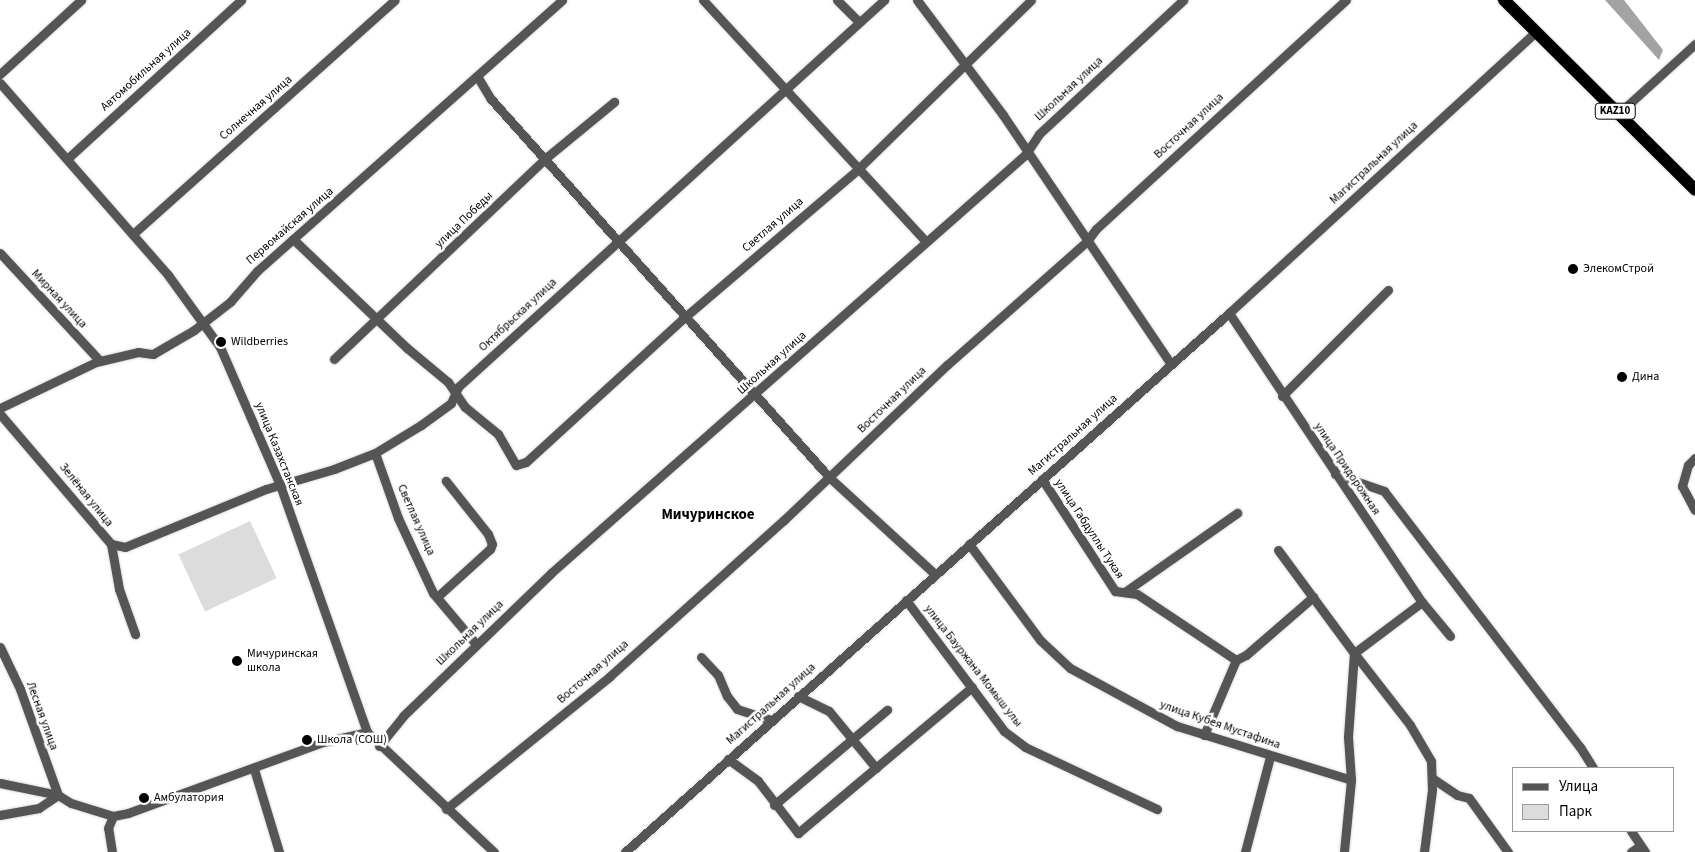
<!DOCTYPE html>
<html>
<head>
<meta charset="utf-8">
<style>
	body { margin:0 }
	#map { position:relative; width:1695px; height:852px; overflow:hidden; background:#fff; font-family:"Source Sans 3",sans-serif }
	div>[style] { position:absolute }
	.green>* { inset:0; background:#dcdcdc; transform-origin:0 0 }
	.water>* { inset:0; background:#a3a3a3 }
	.roads { filter:drop-shadow(0 0 1px #dbdbdb) drop-shadow(0 0 1px #dbdbdb) }
	.minor>* { height:9px; margin:-4.5px; padding:0 4.5px; transform-origin:4.5px; border-radius:4.5px; background:#555 }
	.highway>* { height:12px; margin:-6px; padding:0 6px; transform-origin:6px; border-radius:6px; background:#000 }
	.dots>* { width:14px; height:14px; translate:-50% -50%; box-sizing:border-box; border:2px solid #fff; border-radius:50% }
	span { translate:-50% -50%; white-space:nowrap; text-align:center; line-height:1.15; -webkit-text-stroke:5px #fff; paint-order:stroke }
	.shield-label span { padding:1px 4px; background:#fff; border:1px solid; border-radius:4px; -webkit-text-stroke-width:0 }
	.shield-label { font-size:11px; color:#000; font-weight:700 }
	.street-label { font-size:12px; color:#000 }
	.poi-label { font-size:12px; color:#000 }
	.left { translate:0 -50%; text-align:left }
	.quarter-label { font-size:15px; color:#000; font-weight:700 }
	.legend { position:absolute; left:1512px; top:767px; width:162px; height:65px; box-sizing:border-box; background:#fff; border:1px solid #999; margin:0; padding:6px 9px; list-style:none; font-size:15px; color:#000 }
	.legend li { display:flex; align-items:center; gap:10px; height:25px }
	.legend b { width:25px; border:1px solid #999 }
</style>
</head>
<body>
<div id="map">
	<div class="green">
		<i style="left:250px;top:521px;width:63px;height:79px;rotate:65deg"></i>
	</div>
	<div class="water">
		<i style="clip-path:polygon(1605px 0,1624px 0,1663px 50px,1659px 60px)"></i>
	</div>
	<div class="roads">
		<div class="minor">
			<i style="left:703px;top:0;width:328px;rotate:47.3deg"></i>
			<i style="left:837px;top:0;width:31px;rotate:45deg"></i>
			<i style="left:917px;top:0;width:144px;rotate:53.2deg"></i>
			<i style="left:1003px;top:115px;width:300px;rotate:56deg"></i>
			<i style="left:0;top:74px;width:110px;rotate:-42.4deg"></i>
			<i style="left:477px;top:76px;width:27px;rotate:59deg"></i>
			<i style="left:491px;top:99px;width:507px;rotate:48.2deg"></i>
			<i style="left:829px;top:477px;width:144px;rotate:42.5deg"></i>
			<i style="left:0;top:83px;width:255px;rotate:48.8deg"></i>
			<i style="left:168px;top:275px;width:89px;rotate:54.2deg"></i>
			<i style="left:220px;top:347px;width:150px;rotate:66.5deg"></i>
			<i style="left:280px;top:485px;width:262px;rotate:70.6deg"></i>
			<i style="left:367px;top:732px;width:175px;rotate:43.4deg"></i>
			<i style="left:1618px;top:114px;width:104px;rotate:-42.3deg"></i>
			<i style="left:67px;top:159px;width:236px;rotate:-42.4deg"></i>
			<i style="left:133px;top:234px;width:351px;rotate:-41.8deg"></i>
			<i style="left:293px;top:239px;width:158px;rotate:43.7deg"></i>
			<i style="left:407px;top:348px;width:53px;rotate:39.7deg"></i>
			<i style="left:448px;top:382px;width:30px;rotate:56deg"></i>
			<i style="left:465px;top:407px;width:43px;rotate:39.3deg"></i>
			<i style="left:498px;top:434px;width:36px;rotate:60deg"></i>
			<i style="left:516px;top:465px;width:10px;rotate:-17deg"></i>
			<i style="left:526px;top:462px;width:215px;rotate:-42.4deg"></i>
			<i style="left:685px;top:317px;width:226px;rotate:-40.5deg"></i>
			<i style="left:857px;top:170px;width:243px;rotate:-44.3deg"></i>
			<i style="left:0;top:253px;width:147px;rotate:47.2deg"></i>
			<i style="left:1229px;top:313px;width:348px;rotate:56.3deg"></i>
			<i style="left:1422px;top:602px;width:44px;rotate:50.5deg"></i>
			<i style="left:334px;top:359px;width:294px;rotate:-43.5deg"></i>
			<i style="left:547px;top:157px;width:87px;rotate:-39.4deg"></i>
			<i style="left:1282px;top:396px;width:150px;rotate:-45deg"></i>
			<i style="left:0;top:408px;width:106px;rotate:-25.6deg"></i>
			<i style="left:96px;top:362px;width:43px;rotate:-13.4deg"></i>
			<i style="left:138px;top:352px;width:15px;rotate:8deg"></i>
			<i style="left:153px;top:354px;width:48px;rotate:-30.3deg"></i>
			<i style="left:194px;top:330px;width:46px;rotate:-37.9deg"></i>
			<i style="left:230px;top:302px;width:41px;rotate:-48.9deg"></i>
			<i style="left:257px;top:271px;width:408px;rotate:-41.6deg"></i>
			<i style="left:0;top:414px;width:171px;rotate:49.5deg"></i>
			<i style="left:111px;top:544px;width:46px;rotate:79.9deg"></i>
			<i style="left:119px;top:589px;width:48px;rotate:70.4deg"></i>
			<i style="left:375px;top:453px;width:69px;rotate:70.5deg"></i>
			<i style="left:398px;top:518px;width:83px;rotate:65deg"></i>
			<i style="left:433px;top:593px;width:67px;rotate:49.9deg"></i>
			<i style="left:1695px;top:458px;width:10px;rotate:135deg"></i>
			<i style="left:1688px;top:465px;width:22px;rotate:106deg"></i>
			<i style="left:1682px;top:486px;width:27px;rotate:62deg"></i>
			<i style="left:1335px;top:474px;width:52px;rotate:19.1deg"></i>
			<i style="left:1384px;top:491px;width:322px;rotate:52.6deg"></i>
			<i style="left:1580px;top:747px;width:25px;rotate:58deg"></i>
			<i style="left:1042px;top:479px;width:134px;rotate:56.9deg"></i>
			<i style="left:1115px;top:591px;width:22px;rotate:8deg"></i>
			<i style="left:1137px;top:594px;width:119px;rotate:33.7deg"></i>
			<i style="left:1236px;top:660px;width:11px;rotate:-27deg"></i>
			<i style="left:1246px;top:655px;width:89px;rotate:-40.9deg"></i>
			<i style="left:111px;top:544px;width:14px;rotate:12deg"></i>
			<i style="left:125px;top:547px;width:152px;rotate:-22.4deg"></i>
			<i style="left:266px;top:489px;width:71px;rotate:-16.4deg"></i>
			<i style="left:334px;top:469px;width:44px;rotate:-21.3deg"></i>
			<i style="left:375px;top:453px;width:54px;rotate:-31.3deg"></i>
			<i style="left:421px;top:425px;width:37px;rotate:-36deg"></i>
			<i style="left:451px;top:403px;width:17px;rotate:-66deg"></i>
			<i style="left:458px;top:387px;width:576px;rotate:-42.25deg"></i>
			<i style="left:969px;top:544px;width:119px;rotate:53.5deg"></i>
			<i style="left:1040px;top:640px;width:41px;rotate:43deg"></i>
			<i style="left:1070px;top:668px;width:122px;rotate:28.5deg"></i>
			<i style="left:1177px;top:726px;width:182px;rotate:17.2deg"></i>
			<i style="left:1278px;top:550px;width:128px;rotate:53.6deg"></i>
			<i style="left:1354px;top:653px;width:84px;rotate:94.1deg"></i>
			<i style="left:1348px;top:737px;width:43px;rotate:86deg"></i>
			<i style="left:1351px;top:780px;width:72px;rotate:95.6deg"></i>
			<i style="left:1126px;top:591px;width:136px;rotate:-35.1deg"></i>
			<i style="left:437px;top:597px;width:72px;rotate:-42.2deg"></i>
			<i style="left:490px;top:549px;width:5px;rotate:-68deg"></i>
			<i style="left:492px;top:544px;width:11px;rotate:-112deg"></i>
			<i style="left:488px;top:534px;width:68px;rotate:-128.4deg"></i>
			<i style="left:906px;top:600px;width:164px;rotate:53.2deg"></i>
			<i style="left:1004px;top:731px;width:26px;rotate:37deg"></i>
			<i style="left:1025px;top:747px;width:146px;rotate:25.2deg"></i>
			<i style="left:1422px;top:602px;width:85px;rotate:143.1deg"></i>
			<i style="left:1354px;top:653px;width:91px;rotate:52.1deg"></i>
			<i style="left:1410px;top:725px;width:42px;rotate:59.7deg"></i>
			<i style="left:1431px;top:761px;width:29px;rotate:88deg"></i>
			<i style="left:1432px;top:790px;width:63px;rotate:97.4deg"></i>
			<i style="left:0;top:647px;width:47px;rotate:64.5deg"></i>
			<i style="left:20px;top:689px;width:113px;rotate:70.3deg"></i>
			<i style="left:58px;top:795px;width:23px;rotate:146deg"></i>
			<i style="left:39px;top:808px;width:40px;rotate:170deg"></i>
			<i style="left:701px;top:657px;width:25px;rotate:47deg"></i>
			<i style="left:718px;top:675px;width:23px;rotate:67deg"></i>
			<i style="left:727px;top:696px;width:16px;rotate:52deg"></i>
			<i style="left:737px;top:709px;width:36px;rotate:18deg"></i>
			<i style="left:798px;top:696px;width:34px;rotate:26deg"></i>
			<i style="left:829px;top:711px;width:74px;rotate:50.5deg"></i>
			<i style="left:1204px;top:735px;width:82px;rotate:-66.9deg"></i>
			<i style="left:379px;top:746px;width:38px;rotate:-51deg"></i>
			<i style="left:403px;top:716px;width:206px;rotate:-44deg"></i>
			<i style="left:551px;top:573px;width:632px;rotate:-41.41deg"></i>
			<i style="left:1025px;top:155px;width:25px;rotate:-56deg"></i>
			<i style="left:1039px;top:134px;width:197px;rotate:-42.9deg"></i>
			<i style="left:728px;top:759px;width:37px;rotate:36deg"></i>
			<i style="left:758px;top:781px;width:66px;rotate:52.4deg"></i>
			<i style="left:798px;top:833px;width:227px;rotate:-40deg"></i>
			<i style="left:254px;top:769px;width:87px;rotate:73.2deg"></i>
			<i style="left:1432px;top:778px;width:30px;rotate:34deg"></i>
			<i style="left:1457px;top:795px;width:12px;rotate:14deg"></i>
			<i style="left:1469px;top:798px;width:67px;rotate:54.2deg"></i>
			<i style="left:0;top:783px;width:59px;rotate:11.7deg"></i>
			<i style="left:58px;top:795px;width:15px;rotate:32deg"></i>
			<i style="left:71px;top:803px;width:44px;rotate:17.2deg"></i>
			<i style="left:113px;top:816px;width:15px;rotate:-11deg"></i>
			<i style="left:128px;top:813px;width:208px;rotate:-20deg"></i>
			<i style="left:323px;top:742px;width:45px;rotate:-12.8deg"></i>
			<i style="left:774px;top:805px;width:148px;rotate:-40.1deg"></i>
			<i style="left:446px;top:809px;width:211px;rotate:-39deg"></i>
			<i style="left:610px;top:676px;width:234px;rotate:-41.9deg"></i>
			<i style="left:784px;top:520px;width:225px;rotate:-43.6deg"></i>
			<i style="left:947px;top:365px;width:187px;rotate:-41.5deg"></i>
			<i style="left:1087px;top:241px;width:15px;rotate:-53deg"></i>
			<i style="left:1096px;top:229px;width:339px;rotate:-42.5deg"></i>
			<i style="left:1631px;top:831px;width:25px;rotate:56deg"></i>
			<i style="left:112px;top:852px;width:24px;rotate:-99deg"></i>
			<i style="left:108px;top:828px;width:13px;rotate:-67deg"></i>
			<i style="left:625px;top:852px;width:810px;rotate:-41.75deg"></i>
			<i style="left:1229px;top:313px;width:416px;rotate:-42.5deg"></i>
			<i style="left:1245px;top:852px;width:98px;rotate:-75.3deg"></i>
			<i style="left:1631px;top:852px;width:11px;rotate:-34deg"></i>
		</div>
		<div class="highway">
			<i style="left:1504px;top:0;width:269px;rotate:44.8deg"></i>
		</div>
	</div>
	<div class="dots">
		<i style="left:1573px;top:269px;background:#000"></i>
		<i style="left:221px;top:342px;background:#000"></i>
		<i style="left:1622px;top:377px;background:#000"></i>
		<i style="left:237px;top:661px;background:#000"></i>
		<i style="left:307px;top:740px;background:#000"></i>
		<i style="left:144px;top:798px;background:#000"></i>
	</div>
	<div class="shield-label">
		<span style="left:1615px;top:111px">KAZ10</span>
	</div>
	<div class="street-label">
		<span style="left:146px;top:70px;rotate:-42deg">Автомобильная улица</span>
		<span style="left:1069px;top:89px;rotate:-43deg">Школьная улица</span>
		<span style="left:256px;top:108px;rotate:-41deg">Солнечная улица</span>
		<span style="left:1189px;top:126px;rotate:-43deg">Восточная улица</span>
		<span style="left:1374px;top:163px;rotate:-43deg">Магистральная улица</span>
		<span style="left:464px;top:220px;rotate:-44deg">улица Победы</span>
		<span style="left:773px;top:225px;rotate:-41deg">Светлая улица</span>
		<span style="left:290px;top:226px;rotate:-41deg">Первомайская улица</span>
		<span style="left:59px;top:299px;rotate:47deg">Мирная улица</span>
		<span style="left:518px;top:315px;rotate:-43deg">Октябрьская улица</span>
		<span style="left:772px;top:363px;rotate:-42deg">Школьная улица</span>
		<span style="left:892px;top:400px;rotate:-44deg">Восточная улица</span>
		<span style="left:1073px;top:435px;rotate:-42deg">Магистральная улица</span>
		<span style="left:279px;top:454px;rotate:68deg">улица Казахстанская</span>
		<span style="left:1347px;top:469px;rotate:56deg">улица Придорожная</span>
		<span style="left:86px;top:495px;rotate:51deg">Зелёная улица</span>
		<span style="left:416px;top:520px;rotate:66deg">Светлая улица</span>
		<span style="left:1089px;top:529px;rotate:57deg">улица Габдуллы Тукая</span>
		<span style="left:470px;top:633px;rotate:-44deg">Школьная улица</span>
		<span style="left:973px;top:666px;rotate:52deg">улица Бауржана Момыш улы</span>
		<span style="left:593px;top:672px;rotate:-41deg">Восточная улица</span>
		<span style="left:771px;top:704px;rotate:-42deg">Магистральная улица</span>
		<span style="left:42px;top:716px;rotate:70deg">Лесная улица</span>
		<span style="left:1220px;top:725px;rotate:19deg">улица Кубея Мустафина</span>
	</div>
	<div class="poi-label">
		<span class="left" style="left:1583px;top:269px">ЭлекомСтрой</span>
		<span class="left" style="left:231px;top:342px">Wildberries</span>
		<span class="left" style="left:1632px;top:377px">Дина</span>
		<span class="left" style="left:247px;top:661px">Мичуринская<br>школа</span>
		<span class="left" style="left:317px;top:740px">Школа (СОШ)</span>
		<span class="left" style="left:154px;top:798px">Амбулатория</span>
	</div>
	<div class="quarter-label">
		<span style="left:708px;top:515px">Мичуринское</span>
	</div>
	<ul class="legend">
	<li><b style="height:6px;background:#555"></b>Улица</li>
	<li><b style="height:14px;background:#dcdcdc"></b>Парк</li>
	</ul>
</div>
</body>
</html>
